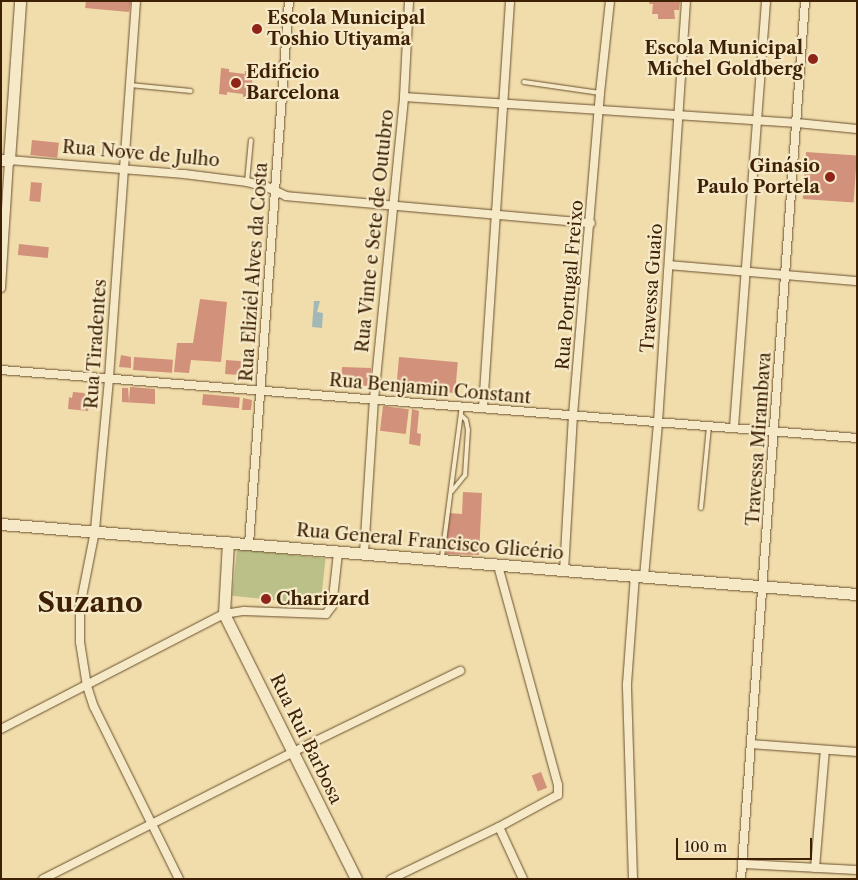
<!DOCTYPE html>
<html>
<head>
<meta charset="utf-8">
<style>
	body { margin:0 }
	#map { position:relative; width:858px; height:880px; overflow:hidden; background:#f1ddab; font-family:"Libre Caslon Text",serif }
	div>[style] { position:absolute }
	.green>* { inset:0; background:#bbc088; transform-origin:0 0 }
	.water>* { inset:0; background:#a1b8b6 }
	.building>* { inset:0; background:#d2917a; transform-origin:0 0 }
	.roads { filter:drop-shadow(0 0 1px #6b502e) drop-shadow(0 0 1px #6b502e) }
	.lane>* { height:4px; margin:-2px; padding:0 2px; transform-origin:2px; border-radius:2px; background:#f6e9c8 }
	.street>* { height:8px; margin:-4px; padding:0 4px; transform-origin:4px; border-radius:4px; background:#f6e9c8 }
	.secondary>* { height:11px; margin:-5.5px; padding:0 5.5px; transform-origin:5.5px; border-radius:5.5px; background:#f6e9c8 }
	.dots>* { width:14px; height:14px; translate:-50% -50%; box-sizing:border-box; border:2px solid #f6e9c8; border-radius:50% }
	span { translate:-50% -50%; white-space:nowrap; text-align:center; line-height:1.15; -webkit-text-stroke:4.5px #f6e9c8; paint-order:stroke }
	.poi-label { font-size:18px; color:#3e2105; font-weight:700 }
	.left { translate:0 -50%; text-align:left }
	.right { translate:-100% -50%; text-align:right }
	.street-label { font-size:18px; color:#3e2105 }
	.town-label { font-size:28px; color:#3e2105; font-weight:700 }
	.frame { position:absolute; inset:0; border:2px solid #3e2105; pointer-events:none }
	.scale { position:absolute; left:676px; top:838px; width:136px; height:22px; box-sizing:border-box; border:2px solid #3e2105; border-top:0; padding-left:6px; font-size:15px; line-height:18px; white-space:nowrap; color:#3e2105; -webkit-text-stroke:4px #f6e9c8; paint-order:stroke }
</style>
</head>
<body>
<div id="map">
	<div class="green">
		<i style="left:237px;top:549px;width:89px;height:47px;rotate:6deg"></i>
	</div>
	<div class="water">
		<i style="clip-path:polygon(314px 301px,320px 301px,317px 312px,323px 313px,322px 328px,312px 327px)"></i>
	</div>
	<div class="building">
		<i style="clip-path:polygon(86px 1px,131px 1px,129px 12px,85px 8px)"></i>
		<i style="clip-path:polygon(650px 1px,680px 1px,679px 10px,674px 10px,675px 19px,658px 19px,658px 14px,652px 14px,653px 4px,649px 4px)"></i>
		<i style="clip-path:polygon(221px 68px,229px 69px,229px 72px,245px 74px,245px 71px,253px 71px,251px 97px,243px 97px,243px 94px,227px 92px,227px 95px,219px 94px)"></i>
		<i style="left:32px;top:140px;width:27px;height:15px;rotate:6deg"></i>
		<i style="left:806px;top:152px;width:51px;height:47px;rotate:4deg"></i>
		<i style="left:31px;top:182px;width:11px;height:19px;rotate:5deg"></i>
		<i style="left:19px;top:244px;width:30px;height:11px;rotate:6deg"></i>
		<i style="clip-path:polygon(200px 299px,227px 302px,221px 362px,191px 360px,189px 373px,174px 372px,177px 343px,193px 343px)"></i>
		<i style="clip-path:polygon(121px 355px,131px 357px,131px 368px,119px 367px)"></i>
		<i style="left:134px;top:357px;width:39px;height:13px;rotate:4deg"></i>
		<i style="left:399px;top:357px;width:59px;height:31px;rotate:5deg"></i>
		<i style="left:226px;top:360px;width:28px;height:14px;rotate:4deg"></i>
		<i style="left:342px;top:367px;width:29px;height:18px;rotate:2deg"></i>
		<i style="clip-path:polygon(130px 387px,155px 389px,155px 404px,122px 402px,122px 388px,128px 388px,129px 402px)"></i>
		<i style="clip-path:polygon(73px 392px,84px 393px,90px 401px,88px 411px,68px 409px,69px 397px,72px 398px)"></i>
		<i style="left:203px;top:394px;width:37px;height:11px;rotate:5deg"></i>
		<i style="clip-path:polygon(243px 398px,252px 400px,251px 410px,242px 410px)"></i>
		<i style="left:383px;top:406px;width:26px;height:25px;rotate:7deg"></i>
		<i style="clip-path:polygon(412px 409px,419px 411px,417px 433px,421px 434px,420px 446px,409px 444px)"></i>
		<i style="clip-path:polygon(463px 492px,482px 493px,479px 555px,446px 554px,448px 513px,462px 514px)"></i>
		<i style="left:541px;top:772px;width:17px;height:10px;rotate:69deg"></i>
	</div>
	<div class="roads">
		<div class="lane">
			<i style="left:524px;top:82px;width:77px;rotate:8.2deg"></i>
			<i style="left:130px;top:85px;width:61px;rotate:5.6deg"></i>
			<i style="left:247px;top:182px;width:42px;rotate:-84.6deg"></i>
			<i style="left:452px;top:491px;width:21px;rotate:-51deg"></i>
			<i style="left:465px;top:475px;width:45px;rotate:-86.2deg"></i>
			<i style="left:468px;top:430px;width:10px;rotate:-101deg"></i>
			<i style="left:466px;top:420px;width:7px;rotate:-135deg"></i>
			<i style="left:701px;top:508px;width:82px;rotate:-84.4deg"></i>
			<i style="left:442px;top:557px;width:152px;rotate:-82.5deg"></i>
		</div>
		<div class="street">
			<i style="left:136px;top:1px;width:379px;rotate:94.1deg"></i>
			<i style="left:109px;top:379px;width:153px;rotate:95.3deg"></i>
			<i style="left:95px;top:531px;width:77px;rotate:101.2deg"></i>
			<i style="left:80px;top:607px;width:35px;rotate:90deg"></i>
			<i style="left:80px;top:642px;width:45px;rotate:81deg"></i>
			<i style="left:87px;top:686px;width:22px;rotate:72deg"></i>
			<i style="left:94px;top:707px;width:192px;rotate:63.7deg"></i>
			<i style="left:404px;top:97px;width:394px;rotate:3.8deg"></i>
			<i style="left:797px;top:123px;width:60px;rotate:5.7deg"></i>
			<i style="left:669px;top:265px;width:189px;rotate:4.9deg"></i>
			<i style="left:1px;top:288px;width:128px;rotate:-86.4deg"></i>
			<i style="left:9px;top:160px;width:176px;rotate:4.6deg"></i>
			<i style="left:184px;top:174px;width:64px;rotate:7.2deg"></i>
			<i style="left:247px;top:182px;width:21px;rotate:14deg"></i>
			<i style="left:267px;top:187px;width:21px;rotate:25deg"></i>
			<i style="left:286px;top:196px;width:306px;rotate:5.1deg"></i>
			<i style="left:1px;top:370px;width:859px;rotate:4.54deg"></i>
			<i style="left:483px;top:408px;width:408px;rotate:-86.2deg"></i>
			<i style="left:734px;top:427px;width:427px;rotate:-85.7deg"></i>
			<i style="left:249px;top:544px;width:544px;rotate:-85.79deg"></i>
			<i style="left:364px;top:553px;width:154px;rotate:-86.3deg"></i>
			<i style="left:374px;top:399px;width:303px;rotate:-84.3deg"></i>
			<i style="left:404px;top:97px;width:96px;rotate:-87deg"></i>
			<i style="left:564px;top:571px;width:156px;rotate:-86.7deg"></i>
			<i style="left:573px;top:415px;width:323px;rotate:-85.2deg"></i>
			<i style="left:600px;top:93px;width:93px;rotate:-83.8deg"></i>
			<i style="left:644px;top:577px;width:156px;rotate:-84.8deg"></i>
			<i style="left:658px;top:422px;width:422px;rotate:-86.2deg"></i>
			<i style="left:1px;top:729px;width:251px;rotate:-27.3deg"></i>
			<i style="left:224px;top:614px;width:20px;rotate:-9deg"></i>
			<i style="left:244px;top:611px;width:82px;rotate:2.1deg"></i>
			<i style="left:326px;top:614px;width:10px;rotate:-53deg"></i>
			<i style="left:332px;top:606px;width:8px;rotate:-83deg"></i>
			<i style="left:333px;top:598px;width:45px;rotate:-83.7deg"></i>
			<i style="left:751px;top:744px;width:106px;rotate:4.3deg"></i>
			<i style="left:499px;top:827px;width:57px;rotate:65.2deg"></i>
			<i style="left:743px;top:864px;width:114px;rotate:3deg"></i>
			<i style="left:815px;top:868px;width:118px;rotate:-85.2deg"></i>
			<i style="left:43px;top:879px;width:280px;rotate:-26.9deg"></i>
			<i style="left:293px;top:752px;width:186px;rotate:-25.9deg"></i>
			<i style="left:391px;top:879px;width:120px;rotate:-25.7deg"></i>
			<i style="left:499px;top:827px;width:67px;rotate:-28.5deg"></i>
			<i style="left:558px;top:795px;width:10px;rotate:-90deg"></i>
			<i style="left:558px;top:785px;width:228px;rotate:-105.3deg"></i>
			<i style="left:633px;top:879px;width:195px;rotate:-91.8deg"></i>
			<i style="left:627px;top:684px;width:108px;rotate:-85.8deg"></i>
			<i style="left:741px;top:879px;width:880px;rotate:-85.83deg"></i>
		</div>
		<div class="secondary">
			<i style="left:1px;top:160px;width:8px"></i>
			<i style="left:9px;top:160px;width:159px;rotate:-86deg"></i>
			<i style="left:1px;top:524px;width:859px;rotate:4.68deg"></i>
			<i style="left:228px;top:542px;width:72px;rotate:93.2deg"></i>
			<i style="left:224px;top:614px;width:296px;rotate:63.5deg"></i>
		</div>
	</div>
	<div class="dots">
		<i style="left:257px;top:29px;background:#8f2418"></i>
		<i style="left:813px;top:59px;background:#8f2418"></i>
		<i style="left:236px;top:83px;background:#8f2418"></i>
		<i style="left:830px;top:177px;background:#8f2418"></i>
		<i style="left:266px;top:599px;background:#8f2418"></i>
	</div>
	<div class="poi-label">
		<span class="left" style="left:267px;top:29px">Escola Municipal<br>Toshio Utiyama</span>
		<span class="right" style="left:803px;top:59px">Escola Municipal<br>Michel Goldberg</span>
		<span class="left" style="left:246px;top:83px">Edifício<br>Barcelona</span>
		<span class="right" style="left:820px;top:177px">Ginásio<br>Paulo Portela</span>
		<span class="left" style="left:276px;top:599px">Charizard</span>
	</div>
	<div class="street-label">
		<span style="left:141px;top:154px;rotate:5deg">Rua Nove de Julho</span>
		<span style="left:375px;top:231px;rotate:-84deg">Rua Vinte e Sete de Outubro</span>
		<span style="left:254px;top:272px;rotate:-86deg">Rua Eliziél Alves da Costa</span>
		<span style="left:570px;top:285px;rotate:-85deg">Rua Portugal Freixo</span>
		<span style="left:652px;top:288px;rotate:-86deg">Travessa Guaio</span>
		<span style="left:96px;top:344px;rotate:-86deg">Rua Tiradentes</span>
		<span style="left:430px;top:389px;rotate:5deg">Rua Benjamin Constant</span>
		<span style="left:759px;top:439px;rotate:-86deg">Travessa Mirambava</span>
		<span style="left:430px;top:542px;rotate:5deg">Rua General Francisco Glicério</span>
		<span style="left:306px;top:739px;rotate:64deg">Rua Rui Barbosa</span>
	</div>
	<div class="town-label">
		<span style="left:90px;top:602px">Suzano</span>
	</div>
	<div class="frame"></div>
	<div class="scale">100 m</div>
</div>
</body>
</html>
